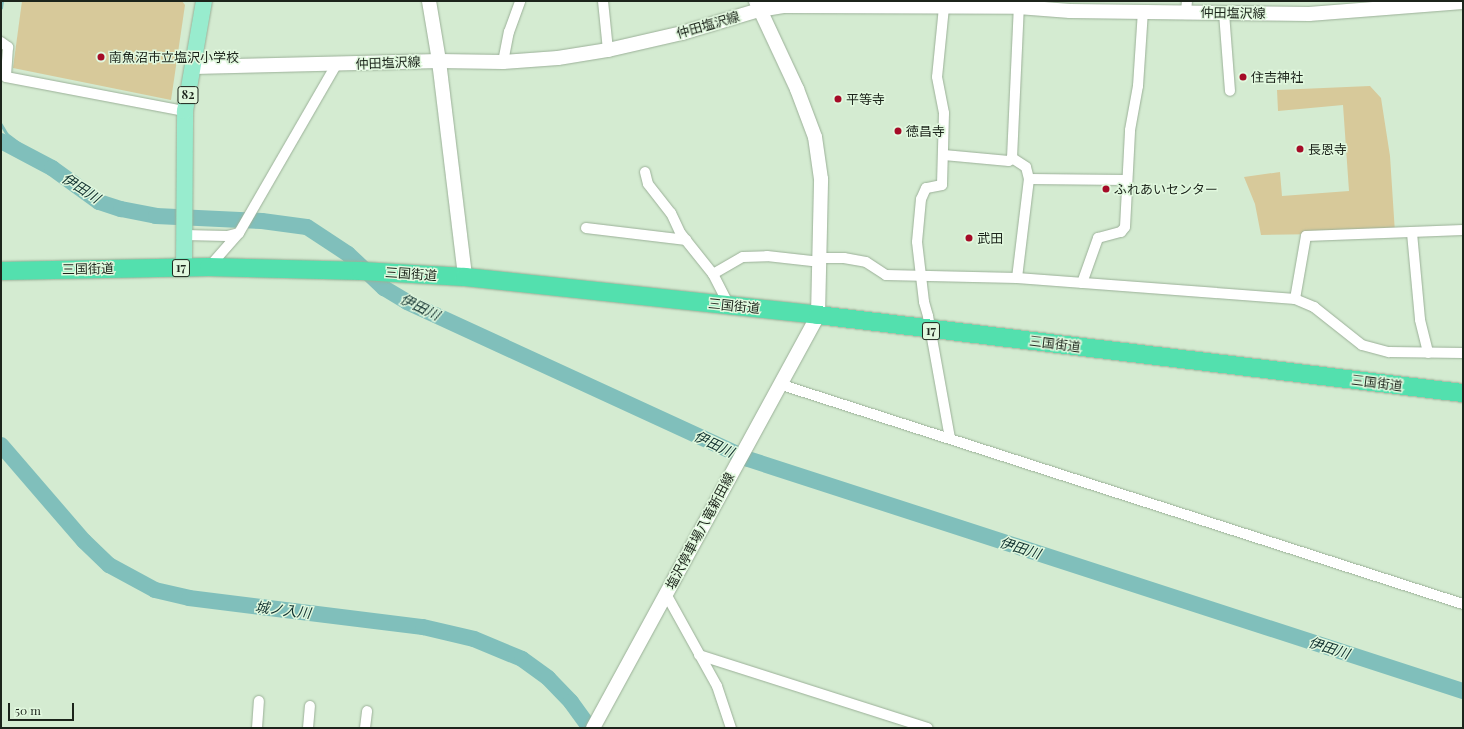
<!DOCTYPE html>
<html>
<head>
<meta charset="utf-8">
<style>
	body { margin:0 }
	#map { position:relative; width:1464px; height:729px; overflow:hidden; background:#d4ebd1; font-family:"Playfair Display","Noto Sans JP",serif }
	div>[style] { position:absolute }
	.green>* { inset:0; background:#d7c99a }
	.stream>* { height:2.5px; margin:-1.25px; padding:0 1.25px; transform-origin:1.25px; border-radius:1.25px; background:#80bfbb }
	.river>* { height:16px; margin:-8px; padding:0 8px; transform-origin:8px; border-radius:8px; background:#80bfbb }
	.roads { filter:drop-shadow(0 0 1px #9bb098) drop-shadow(0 0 1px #9bb098) }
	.street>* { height:10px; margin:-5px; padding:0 5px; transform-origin:5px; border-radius:5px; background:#fff }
	.secondary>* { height:14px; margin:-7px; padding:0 7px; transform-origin:7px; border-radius:7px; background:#fff }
	.primary>* { height:16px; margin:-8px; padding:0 8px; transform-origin:8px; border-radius:8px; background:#98ecce }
	.highway>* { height:18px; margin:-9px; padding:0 9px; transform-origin:9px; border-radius:9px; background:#53e0ae }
	.dots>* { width:11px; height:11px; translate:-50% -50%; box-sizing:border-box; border:2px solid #e1f8de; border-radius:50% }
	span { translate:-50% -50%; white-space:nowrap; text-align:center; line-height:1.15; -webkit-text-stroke:3px #e1f8de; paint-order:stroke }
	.shield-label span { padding:1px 3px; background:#e1f8de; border:1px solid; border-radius:3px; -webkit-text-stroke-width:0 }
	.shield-label { font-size:12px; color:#1c241b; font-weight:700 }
	.street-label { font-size:13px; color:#1c241b }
	.poi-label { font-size:13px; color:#1c241b }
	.left { translate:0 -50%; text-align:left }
	.water-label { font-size:14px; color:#10312f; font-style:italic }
	.frame { position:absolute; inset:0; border:2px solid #1c241b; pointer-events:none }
	.scale { position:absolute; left:8px; top:703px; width:66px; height:18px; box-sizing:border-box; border:2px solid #1c241b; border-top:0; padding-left:5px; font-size:12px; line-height:14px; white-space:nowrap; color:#1c241b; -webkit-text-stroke:3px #e1f8de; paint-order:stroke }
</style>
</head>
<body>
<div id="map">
	<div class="green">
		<i style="clip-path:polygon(22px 1px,182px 1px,185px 5px,171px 100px,13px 68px)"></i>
		<i style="clip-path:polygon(1370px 86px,1381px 98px,1390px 156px,1395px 233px,1261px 235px,1255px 204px,1244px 177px,1280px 172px,1282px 196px,1349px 191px,1343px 105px,1278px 111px,1277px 90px)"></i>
	</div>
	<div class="stream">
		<i style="left:1px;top:8px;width:7px;rotate:-82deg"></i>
		<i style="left:1px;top:124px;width:12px;rotate:59deg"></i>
		<i style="left:7px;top:134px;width:56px;rotate:37.1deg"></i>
	</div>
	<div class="river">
		<i style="left:1px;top:141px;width:58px;rotate:27.9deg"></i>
		<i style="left:52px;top:168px;width:58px;rotate:35.9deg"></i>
		<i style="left:99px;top:202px;width:23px;rotate:18deg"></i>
		<i style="left:121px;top:209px;width:36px;rotate:11deg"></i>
		<i style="left:156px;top:216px;width:106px;rotate:2.7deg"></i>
		<i style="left:262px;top:221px;width:45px;rotate:7.6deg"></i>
		<i style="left:307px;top:227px;width:49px;rotate:33.4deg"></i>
		<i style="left:348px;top:254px;width:50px;rotate:43.4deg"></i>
		<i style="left:384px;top:288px;width:27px;rotate:31deg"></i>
		<i style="left:407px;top:302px;width:375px;rotate:24.7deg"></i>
		<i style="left:748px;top:459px;width:752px;rotate:17.98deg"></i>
		<i style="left:1px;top:445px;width:127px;rotate:49.2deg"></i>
		<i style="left:84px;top:541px;width:35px;rotate:44deg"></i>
		<i style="left:109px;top:565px;width:52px;rotate:28.5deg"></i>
		<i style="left:155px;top:590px;width:35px;rotate:13deg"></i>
		<i style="left:189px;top:598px;width:236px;rotate:7.1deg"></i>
		<i style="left:423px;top:627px;width:52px;rotate:13.2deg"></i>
		<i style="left:474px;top:639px;width:52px;rotate:22.6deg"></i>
		<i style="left:522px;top:659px;width:32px;rotate:36deg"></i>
		<i style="left:548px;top:678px;width:33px;rotate:46deg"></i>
		<i style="left:571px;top:702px;width:32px;rotate:54deg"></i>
	</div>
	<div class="roads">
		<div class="street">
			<i style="left:603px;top:1px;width:49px;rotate:84.2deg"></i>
			<i style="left:944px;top:7px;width:70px;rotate:95.7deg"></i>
			<i style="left:937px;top:77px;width:37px;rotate:79deg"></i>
			<i style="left:944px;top:113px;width:72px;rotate:91.6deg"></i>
			<i style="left:942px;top:185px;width:16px;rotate:169deg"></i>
			<i style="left:926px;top:188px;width:12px;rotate:114deg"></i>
			<i style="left:921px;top:199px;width:43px;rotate:95.3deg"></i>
			<i style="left:917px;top:242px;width:60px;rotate:83.3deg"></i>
			<i style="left:924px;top:302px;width:15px;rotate:74deg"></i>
			<i style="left:928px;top:316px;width:124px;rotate:79.8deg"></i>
			<i style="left:1186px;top:12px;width:11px;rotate:-85deg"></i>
			<i style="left:1224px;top:13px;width:78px;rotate:85.6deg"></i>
			<i style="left:1px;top:42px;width:9px;rotate:36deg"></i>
			<i style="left:8px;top:47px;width:30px;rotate:94deg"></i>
			<i style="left:6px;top:77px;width:182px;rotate:10.8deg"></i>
			<i style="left:503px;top:62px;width:31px;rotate:-79deg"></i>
			<i style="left:509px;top:32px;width:33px;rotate:-70deg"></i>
			<i style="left:944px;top:155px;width:65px;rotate:5.3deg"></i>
			<i style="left:1009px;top:161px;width:4px;rotate:-45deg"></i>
			<i style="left:645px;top:172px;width:12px;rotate:76deg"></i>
			<i style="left:648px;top:184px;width:37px;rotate:52deg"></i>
			<i style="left:671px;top:213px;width:23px;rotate:65deg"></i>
			<i style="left:681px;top:234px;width:51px;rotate:51.3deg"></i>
			<i style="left:713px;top:274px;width:36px;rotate:63deg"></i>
			<i style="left:1029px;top:179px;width:97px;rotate:0.6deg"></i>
			<i style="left:586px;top:228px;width:101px;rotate:6.8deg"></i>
			<i style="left:1412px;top:233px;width:87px;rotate:84.7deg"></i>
			<i style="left:1420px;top:320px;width:34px;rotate:76deg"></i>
			<i style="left:184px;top:235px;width:43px;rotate:1.3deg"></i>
			<i style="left:227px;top:236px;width:12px;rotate:-14deg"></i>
			<i style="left:821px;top:258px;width:23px"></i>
			<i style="left:844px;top:258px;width:22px;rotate:10deg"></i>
			<i style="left:866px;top:262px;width:24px;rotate:33deg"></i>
			<i style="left:886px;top:275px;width:131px;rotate:1.3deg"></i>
			<i style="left:1017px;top:278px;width:279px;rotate:4.3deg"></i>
			<i style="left:1295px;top:299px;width:21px;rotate:23deg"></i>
			<i style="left:1314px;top:307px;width:61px;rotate:38.4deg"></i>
			<i style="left:1362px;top:345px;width:28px;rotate:15deg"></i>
			<i style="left:1389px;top:352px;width:74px;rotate:0.8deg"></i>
			<i style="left:209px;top:267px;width:45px;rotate:-48.6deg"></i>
			<i style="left:239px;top:233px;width:194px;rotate:-60deg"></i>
			<i style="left:713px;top:274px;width:34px;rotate:-30deg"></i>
			<i style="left:743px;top:257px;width:24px;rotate:-2deg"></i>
			<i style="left:767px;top:256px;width:54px;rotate:6.3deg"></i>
			<i style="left:1017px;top:278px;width:100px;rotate:-83.1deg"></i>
			<i style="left:1029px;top:179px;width:12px;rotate:-104deg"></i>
			<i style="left:1026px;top:167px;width:17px;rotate:-147deg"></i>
			<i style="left:1012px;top:158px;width:157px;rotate:-87.4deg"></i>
			<i style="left:1082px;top:283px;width:48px;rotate:-70.4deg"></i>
			<i style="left:1098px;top:238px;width:24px;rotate:-15deg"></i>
			<i style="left:1121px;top:232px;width:6px;rotate:-51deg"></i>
			<i style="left:1125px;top:227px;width:97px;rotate:-87deg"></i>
			<i style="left:1130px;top:130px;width:45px;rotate:-79.7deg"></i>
			<i style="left:1138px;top:86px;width:76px;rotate:-86.2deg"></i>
			<i style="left:1295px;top:299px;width:64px;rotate:-80.1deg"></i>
			<i style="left:1306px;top:236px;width:157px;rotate:-2.2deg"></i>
			<i style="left:782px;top:385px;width:715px;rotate:17.83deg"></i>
			<i style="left:666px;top:594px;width:105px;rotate:61deg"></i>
			<i style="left:717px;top:686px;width:44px;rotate:71.6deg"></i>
			<i style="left:699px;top:655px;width:240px;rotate:17.7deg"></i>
			<i style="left:257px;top:728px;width:27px;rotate:-86deg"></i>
			<i style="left:308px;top:728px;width:22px;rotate:-85deg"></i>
			<i style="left:365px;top:728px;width:17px;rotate:-83deg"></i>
		</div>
		<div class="secondary">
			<i style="left:429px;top:1px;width:61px;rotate:80.5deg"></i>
			<i style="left:439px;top:61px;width:218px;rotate:83.1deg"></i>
			<i style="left:194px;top:67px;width:245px;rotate:-1.4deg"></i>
			<i style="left:439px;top:61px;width:64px;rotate:0.9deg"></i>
			<i style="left:503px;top:62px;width:55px;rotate:-4.2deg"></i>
			<i style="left:558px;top:58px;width:51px;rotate:-9.1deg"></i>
			<i style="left:608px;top:50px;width:76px;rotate:-12.9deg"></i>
			<i style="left:682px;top:33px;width:80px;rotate:-16.6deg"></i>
			<i style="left:759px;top:10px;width:26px;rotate:-9deg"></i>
			<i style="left:785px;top:6px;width:233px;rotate:0.2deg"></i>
			<i style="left:1018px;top:7px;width:52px;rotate:4.4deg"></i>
			<i style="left:1070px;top:11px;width:239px;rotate:0.7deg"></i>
			<i style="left:1309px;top:14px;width:154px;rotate:-4.5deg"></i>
			<i style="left:593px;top:728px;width:470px;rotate:-61.4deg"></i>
			<i style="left:818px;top:315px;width:136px;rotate:-88.7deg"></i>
			<i style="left:821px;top:179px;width:42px;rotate:-98.1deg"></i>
			<i style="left:815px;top:137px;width:51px;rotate:-110.6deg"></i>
			<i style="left:797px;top:89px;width:97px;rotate:-115deg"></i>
		</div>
		<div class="primary">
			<i style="left:184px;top:268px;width:157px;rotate:-89.6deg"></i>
			<i style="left:185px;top:111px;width:112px;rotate:-80.2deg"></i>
		</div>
		<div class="highway">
			<i style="left:1px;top:271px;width:208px;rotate:-1.1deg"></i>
			<i style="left:209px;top:267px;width:152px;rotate:1.5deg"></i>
			<i style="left:361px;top:271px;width:104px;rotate:3.3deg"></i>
			<i style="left:465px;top:277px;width:355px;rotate:6.1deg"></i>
			<i style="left:818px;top:315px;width:650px;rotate:6.9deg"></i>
		</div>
	</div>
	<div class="dots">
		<i style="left:101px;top:57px;background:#a50b27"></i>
		<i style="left:1243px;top:77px;background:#a50b27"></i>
		<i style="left:838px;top:99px;background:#a50b27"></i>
		<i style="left:898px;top:131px;background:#a50b27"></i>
		<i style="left:1300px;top:149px;background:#a50b27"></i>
		<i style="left:1106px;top:189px;background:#a50b27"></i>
		<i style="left:969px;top:238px;background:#a50b27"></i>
	</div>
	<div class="shield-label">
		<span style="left:188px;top:95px">82</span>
		<span style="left:181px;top:268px">17</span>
		<span style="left:931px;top:331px">17</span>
	</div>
	<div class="street-label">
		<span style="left:1233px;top:13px;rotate:1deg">仲田塩沢線</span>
		<span style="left:708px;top:25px;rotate:-16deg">仲田塩沢線</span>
		<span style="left:388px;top:63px;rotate:-2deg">仲田塩沢線</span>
		<span style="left:88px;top:269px;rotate:-1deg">三国街道</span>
		<span style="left:411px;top:274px;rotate:4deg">三国街道</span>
		<span style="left:734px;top:306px;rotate:6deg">三国街道</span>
		<span style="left:1055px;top:344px;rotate:7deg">三国街道</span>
		<span style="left:1377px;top:383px;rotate:7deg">三国街道</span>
		<span style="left:700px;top:531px;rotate:-62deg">塩沢停車場八竜新田線</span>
	</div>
	<div class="poi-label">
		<span class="left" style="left:109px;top:57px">南魚沼市立塩沢小学校</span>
		<span class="left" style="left:1251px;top:77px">住吉神社</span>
		<span class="left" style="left:846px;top:99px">平等寺</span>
		<span class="left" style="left:906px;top:131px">徳昌寺</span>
		<span class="left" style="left:1308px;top:149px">長恩寺</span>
		<span class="left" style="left:1114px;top:189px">ふれあいセンター</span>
		<span class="left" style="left:977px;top:238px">武田</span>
	</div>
	<div class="water-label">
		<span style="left:81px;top:188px;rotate:33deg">伊田川</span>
		<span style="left:420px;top:307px;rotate:26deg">伊田川</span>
		<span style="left:714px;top:444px;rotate:25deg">伊田川</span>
		<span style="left:1020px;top:548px;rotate:18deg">伊田川</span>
		<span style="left:283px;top:610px;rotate:7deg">城ノ入川</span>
		<span style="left:1329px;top:648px;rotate:18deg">伊田川</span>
	</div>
	<div class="frame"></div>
	<div class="scale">50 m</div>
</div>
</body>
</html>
